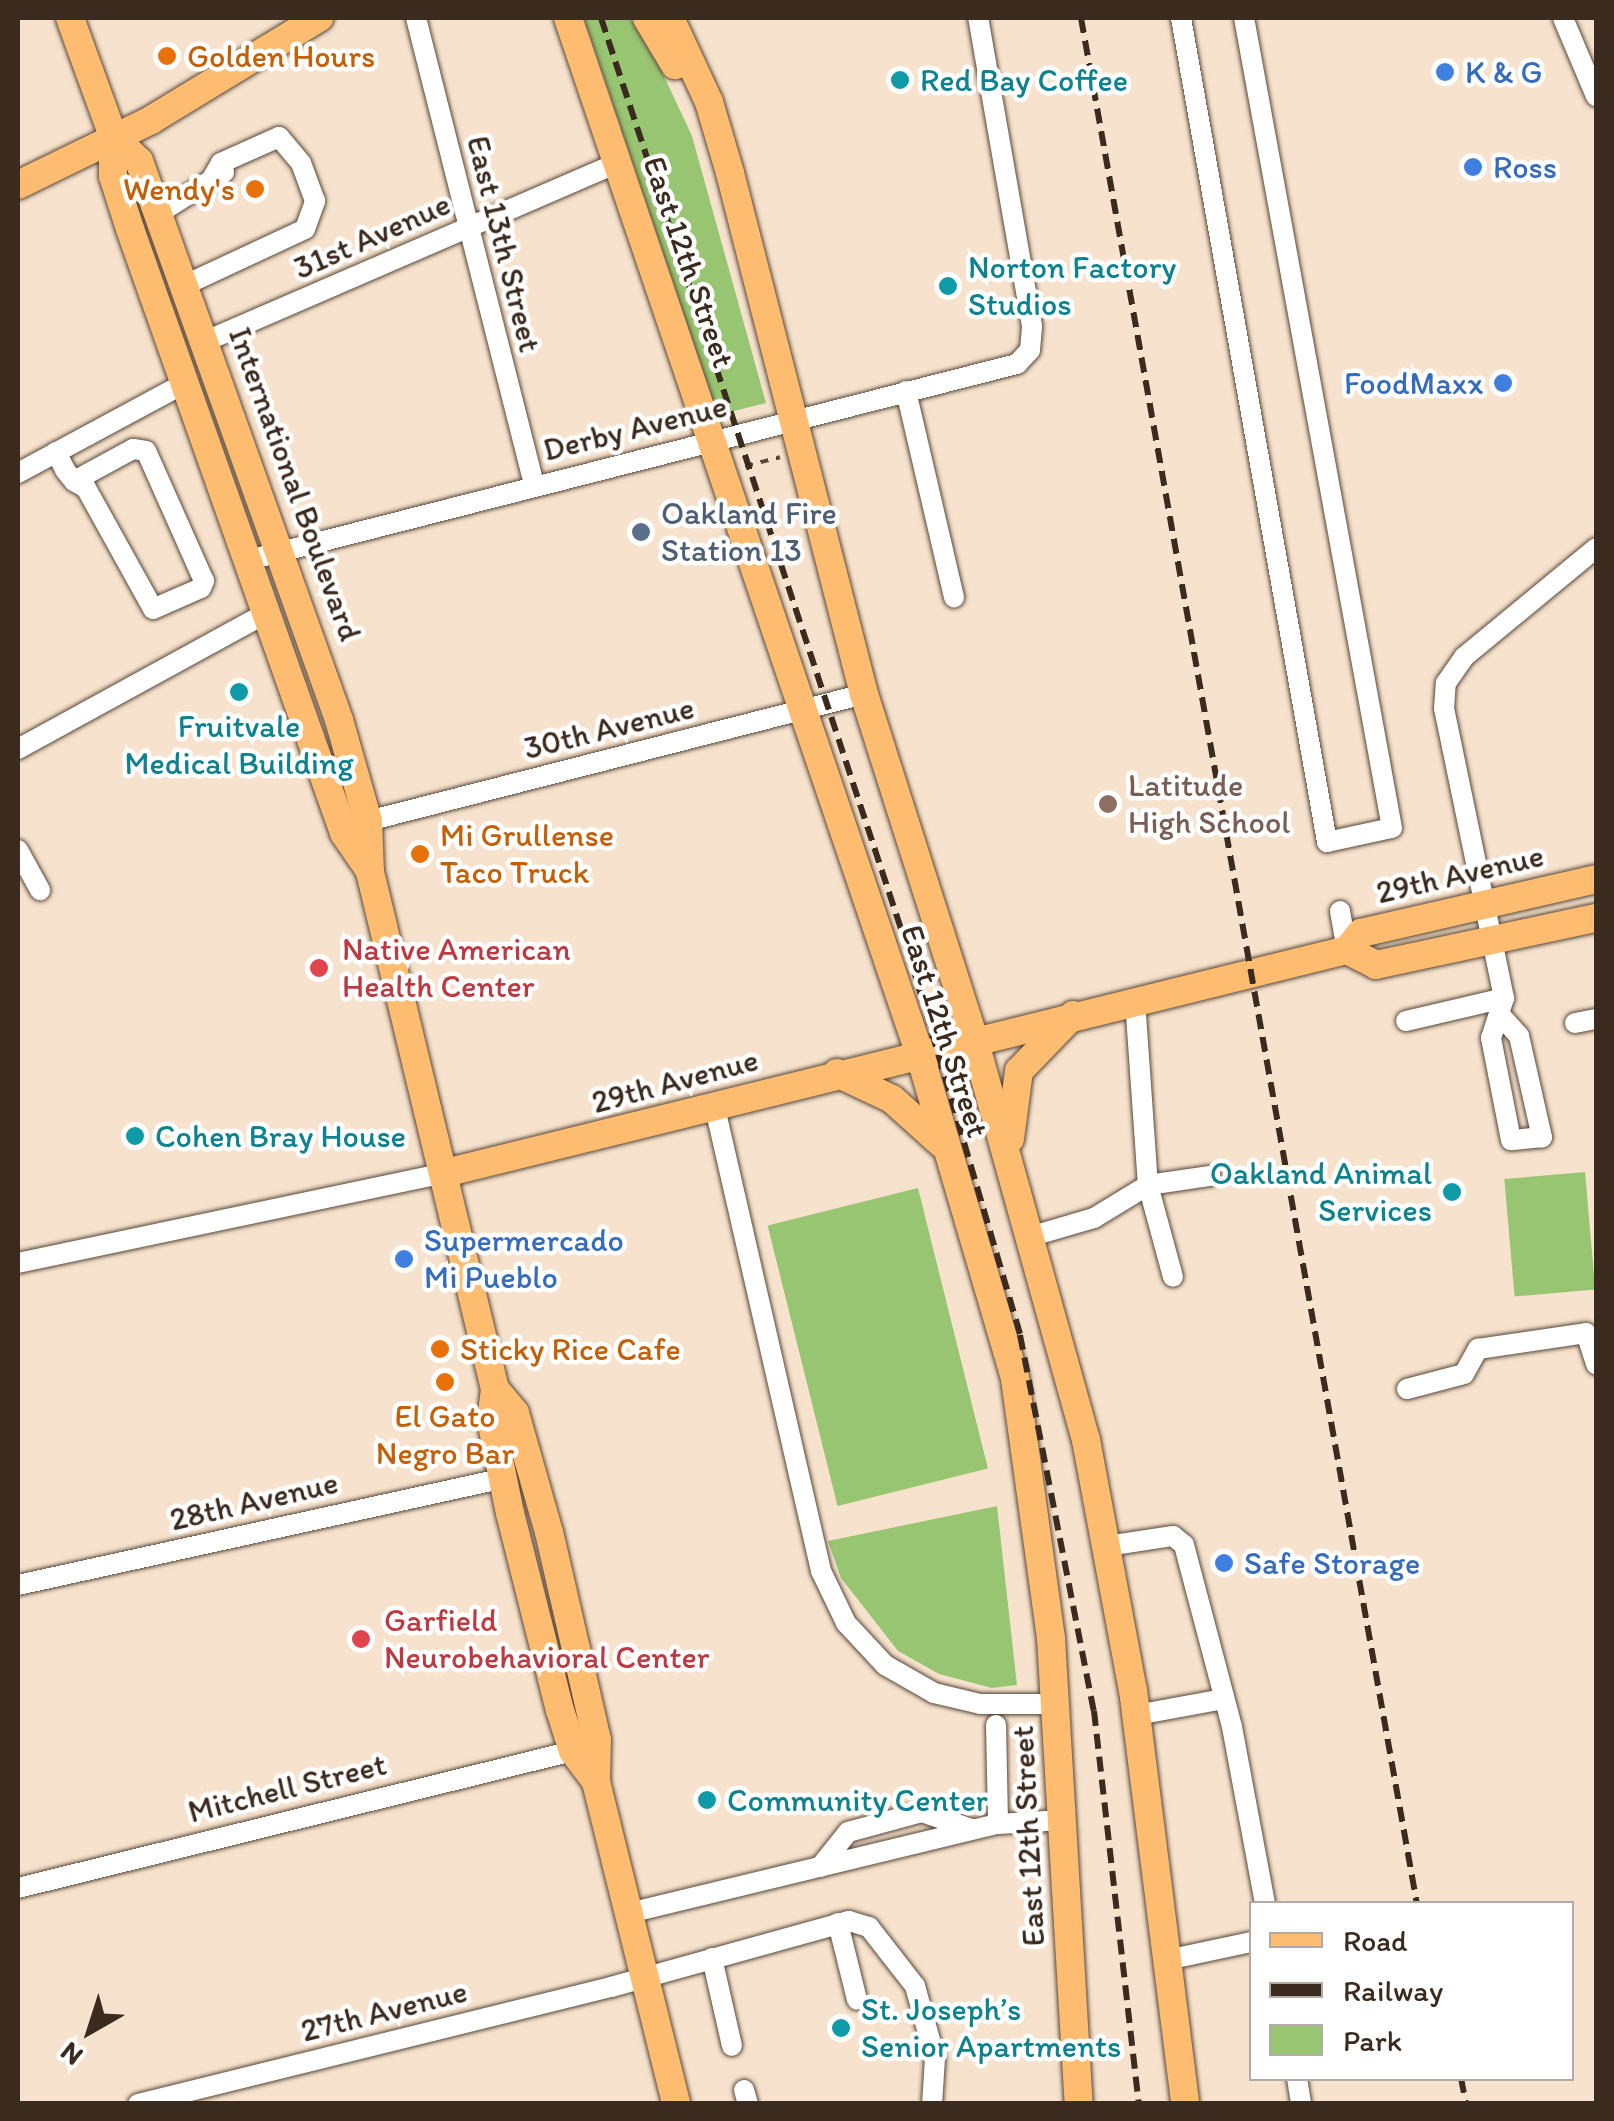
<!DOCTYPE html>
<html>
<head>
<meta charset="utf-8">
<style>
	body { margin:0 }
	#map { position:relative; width:1614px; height:2121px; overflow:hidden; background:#f7e3cd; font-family:Itim,sans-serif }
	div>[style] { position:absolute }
	.green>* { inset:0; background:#98c572; transform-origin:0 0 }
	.path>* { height:4px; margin-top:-2px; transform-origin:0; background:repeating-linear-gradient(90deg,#574638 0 8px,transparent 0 16px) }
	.roads { filter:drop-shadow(0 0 2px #574638) drop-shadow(0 0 2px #574638) }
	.minor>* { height:20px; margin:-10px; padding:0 10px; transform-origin:10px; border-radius:10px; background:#fff }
	.major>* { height:28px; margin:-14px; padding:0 14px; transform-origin:14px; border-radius:14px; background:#fdbc6f }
	.rail>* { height:6px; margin-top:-3px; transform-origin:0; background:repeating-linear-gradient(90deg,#3b2a1e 0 15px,transparent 0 23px) }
	.dots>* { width:28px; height:28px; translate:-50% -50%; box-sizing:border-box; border:5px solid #fff; border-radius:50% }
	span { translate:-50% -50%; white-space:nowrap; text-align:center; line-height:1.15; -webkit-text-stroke:9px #fff; paint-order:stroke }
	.food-label { font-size:32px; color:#c56008 }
	.left { translate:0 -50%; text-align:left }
	.right { translate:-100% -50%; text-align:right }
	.shop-label { font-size:32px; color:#366cbe }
	.culture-label { font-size:32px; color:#0d838f }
	.street-label { font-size:32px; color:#3b2a1e }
	.service-label { font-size:32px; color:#4e5e75 }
	.education-label { font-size:32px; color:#785e54 }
	.health-label { font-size:32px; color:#be3a42 }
	.frame { position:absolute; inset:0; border:20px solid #3b2a1e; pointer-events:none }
	.legend { position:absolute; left:1249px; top:1901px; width:325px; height:180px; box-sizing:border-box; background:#fff; border:2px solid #b1aaa5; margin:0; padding:12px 18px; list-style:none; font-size:30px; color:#3b2a1e }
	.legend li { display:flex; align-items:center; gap:20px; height:50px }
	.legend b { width:50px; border:2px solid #b1aaa5 }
	.north { position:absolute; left:40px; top:1981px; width:100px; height:100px; -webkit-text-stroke:8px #fff; paint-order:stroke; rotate:219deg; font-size:28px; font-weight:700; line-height:40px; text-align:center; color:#3b2a1e }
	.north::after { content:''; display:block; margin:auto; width:35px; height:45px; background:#3b2a1e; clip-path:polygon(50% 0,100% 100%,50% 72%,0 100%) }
</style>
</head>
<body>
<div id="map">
	<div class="green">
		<i style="clip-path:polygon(584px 18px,630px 18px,662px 72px,692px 136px,766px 403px,718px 415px)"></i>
		<i style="left:1585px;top:1172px;width:118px;height:81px;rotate:85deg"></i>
		<i style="left:918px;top:1188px;width:289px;height:155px;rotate:76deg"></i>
		<i style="clip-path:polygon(997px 1506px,1017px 1685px,992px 1688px,939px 1674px,898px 1651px,841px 1578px,828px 1541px)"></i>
	</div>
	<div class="path">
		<i style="left:745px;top:466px;width:36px;rotate:-14deg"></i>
	</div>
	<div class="roads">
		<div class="minor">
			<i style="left:416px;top:18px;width:481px;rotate:75.8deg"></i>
			<i style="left:1181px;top:18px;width:837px;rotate:79.95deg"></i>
			<i style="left:1327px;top:842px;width:66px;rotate:-12.2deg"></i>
			<i style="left:1392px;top:828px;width:823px;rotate:-100.35deg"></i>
			<i style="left:1563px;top:18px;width:85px;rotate:67.1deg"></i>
			<i style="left:159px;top:213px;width:77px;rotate:-32.2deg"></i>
			<i style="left:185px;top:285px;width:132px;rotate:-25deg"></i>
			<i style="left:305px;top:229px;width:30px;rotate:-70deg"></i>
			<i style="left:315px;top:201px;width:40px;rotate:-110.2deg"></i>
			<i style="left:301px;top:163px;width:34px;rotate:-130deg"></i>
			<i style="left:279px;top:137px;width:64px;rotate:155.9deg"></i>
			<i style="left:221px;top:163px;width:16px;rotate:120deg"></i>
			<i style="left:206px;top:341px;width:449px;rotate:-23.4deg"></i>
			<i style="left:906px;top:391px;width:212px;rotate:76.9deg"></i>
			<i style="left:56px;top:452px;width:20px;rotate:63deg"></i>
			<i style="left:65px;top:470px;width:14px;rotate:51deg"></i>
			<i style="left:74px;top:481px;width:14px;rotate:30deg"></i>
			<i style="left:86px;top:488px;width:138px;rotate:61deg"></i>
			<i style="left:153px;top:609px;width:52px;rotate:-23.6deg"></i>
			<i style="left:201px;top:588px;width:8px;rotate:-67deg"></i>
			<i style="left:204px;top:581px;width:142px;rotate:-114deg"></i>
			<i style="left:146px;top:451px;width:13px;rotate:-171deg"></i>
			<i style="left:133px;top:449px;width:67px;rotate:151.5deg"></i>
			<i style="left:18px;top:473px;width:190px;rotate:-28.3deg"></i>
			<i style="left:249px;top:560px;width:793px;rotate:-14.32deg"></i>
			<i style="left:1017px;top:364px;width:19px;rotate:-47deg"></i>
			<i style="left:1030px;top:350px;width:24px;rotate:-85deg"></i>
			<i style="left:1032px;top:326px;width:313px;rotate:-99.9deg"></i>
			<i style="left:18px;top:749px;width:285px;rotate:-28.7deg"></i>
			<i style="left:368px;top:821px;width:512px;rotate:-14.36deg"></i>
			<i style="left:18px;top:850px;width:46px;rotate:61.2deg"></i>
			<i style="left:1340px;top:911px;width:40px;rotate:80deg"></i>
			<i style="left:1135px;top:1000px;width:185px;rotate:86deg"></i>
			<i style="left:1148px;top:1185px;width:95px;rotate:74.8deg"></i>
			<i style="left:1501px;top:1016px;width:27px;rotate:48deg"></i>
			<i style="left:1519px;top:1036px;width:104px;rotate:77.2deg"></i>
			<i style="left:1542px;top:1137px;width:31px;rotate:174deg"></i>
			<i style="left:1511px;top:1140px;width:104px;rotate:-101.1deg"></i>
			<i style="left:1491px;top:1038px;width:42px;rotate:-72deg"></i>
			<i style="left:1406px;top:1021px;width:101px;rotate:-13.2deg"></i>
			<i style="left:1504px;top:998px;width:295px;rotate:-101.7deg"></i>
			<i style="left:1444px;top:709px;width:26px;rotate:-86deg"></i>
			<i style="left:1446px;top:683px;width:32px;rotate:-55deg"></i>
			<i style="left:1464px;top:657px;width:171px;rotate:-39.5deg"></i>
			<i style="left:1575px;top:1023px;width:21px;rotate:-11deg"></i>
			<i style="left:715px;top:1108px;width:475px;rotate:77.1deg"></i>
			<i style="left:821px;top:1571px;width:58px;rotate:64.3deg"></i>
			<i style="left:846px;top:1623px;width:57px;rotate:47.1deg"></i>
			<i style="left:885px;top:1665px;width:56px;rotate:29.7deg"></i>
			<i style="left:934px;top:1693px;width:47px;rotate:13.4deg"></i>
			<i style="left:980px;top:1704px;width:75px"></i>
			<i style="left:1029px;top:1237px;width:68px;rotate:-16.3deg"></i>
			<i style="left:1094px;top:1218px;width:63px;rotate:-31.4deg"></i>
			<i style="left:1148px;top:1185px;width:63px;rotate:-8.3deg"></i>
			<i style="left:18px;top:1263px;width:436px;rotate:-11.9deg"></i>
			<i style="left:1407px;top:1389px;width:59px;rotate:-14.7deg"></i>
			<i style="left:1464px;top:1374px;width:29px;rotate:-61deg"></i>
			<i style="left:1478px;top:1349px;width:109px;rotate:-8.4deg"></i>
			<i style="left:1586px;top:1333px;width:33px;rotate:72deg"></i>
			<i style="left:1107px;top:1546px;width:67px;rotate:-8.6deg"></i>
			<i style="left:1173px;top:1536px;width:14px;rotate:39deg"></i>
			<i style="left:1184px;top:1545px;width:188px;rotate:75.2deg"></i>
			<i style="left:1232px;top:1727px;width:180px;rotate:79.4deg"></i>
			<i style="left:18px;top:1585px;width:497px;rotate:-12.4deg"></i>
			<i style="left:1136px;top:1715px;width:88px;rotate:-10.4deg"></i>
			<i style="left:996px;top:1725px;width:99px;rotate:88.8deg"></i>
			<i style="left:998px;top:1824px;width:64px;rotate:-3.6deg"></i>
			<i style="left:820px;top:1867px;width:45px;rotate:-51.3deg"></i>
			<i style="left:848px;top:1832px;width:77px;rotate:-15.1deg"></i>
			<i style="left:922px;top:1812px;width:52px;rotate:19.1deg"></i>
			<i style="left:18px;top:1888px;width:572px;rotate:-13.87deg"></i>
			<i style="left:629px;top:1913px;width:380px;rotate:-13.6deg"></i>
			<i style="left:838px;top:1923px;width:79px;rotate:76.1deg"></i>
			<i style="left:712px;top:1958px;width:90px;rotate:77.2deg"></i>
			<i style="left:1167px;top:1960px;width:87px;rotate:-12deg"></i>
			<i style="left:1297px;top:2078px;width:26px;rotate:81deg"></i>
			<i style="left:744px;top:2090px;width:15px;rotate:74deg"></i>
			<i style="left:138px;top:2104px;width:487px;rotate:-13.9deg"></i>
			<i style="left:611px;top:1987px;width:247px;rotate:-15.5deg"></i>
			<i style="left:849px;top:1921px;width:21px;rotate:17deg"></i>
			<i style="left:869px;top:1927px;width:75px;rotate:52.1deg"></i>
			<i style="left:915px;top:1986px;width:75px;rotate:74.5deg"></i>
			<i style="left:935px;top:2058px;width:46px;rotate:93.7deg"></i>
		</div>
		<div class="major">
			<i style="left:70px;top:18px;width:126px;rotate:70deg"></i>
			<i style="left:113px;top:136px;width:40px;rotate:90deg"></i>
			<i style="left:113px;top:176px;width:56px;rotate:72.2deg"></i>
			<i style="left:130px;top:229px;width:641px;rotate:70.49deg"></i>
			<i style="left:344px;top:833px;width:46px;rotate:55.6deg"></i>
			<i style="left:568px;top:18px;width:1092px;rotate:71.25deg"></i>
			<i style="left:919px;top:1052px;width:341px;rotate:73.6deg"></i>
			<i style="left:1015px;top:1379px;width:261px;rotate:82.1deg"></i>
			<i style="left:1051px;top:1638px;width:467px;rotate:86.6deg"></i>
			<i style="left:647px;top:18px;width:55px;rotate:59.2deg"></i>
			<i style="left:670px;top:18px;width:93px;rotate:65.1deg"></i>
			<i style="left:709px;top:102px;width:74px;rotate:73.5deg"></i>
			<i style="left:730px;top:173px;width:538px;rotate:75.58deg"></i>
			<i style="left:864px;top:694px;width:362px;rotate:72.3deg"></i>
			<i style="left:974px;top:1039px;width:416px;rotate:74.4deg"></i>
			<i style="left:1086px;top:1440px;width:254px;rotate:79.4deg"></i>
			<i style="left:1133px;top:1690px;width:417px;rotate:82.8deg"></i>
			<i style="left:113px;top:136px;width:36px;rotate:44deg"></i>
			<i style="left:139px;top:161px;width:594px;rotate:70.31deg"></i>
			<i style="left:339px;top:720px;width:105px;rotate:74deg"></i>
			<i style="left:368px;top:821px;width:51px;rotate:87.8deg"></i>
			<i style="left:370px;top:872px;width:532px;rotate:76.41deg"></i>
			<i style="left:495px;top:1389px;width:31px;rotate:97deg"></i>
			<i style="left:491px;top:1420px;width:95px;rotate:78.5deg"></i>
			<i style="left:510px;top:1513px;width:203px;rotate:75.8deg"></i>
			<i style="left:560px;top:1710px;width:43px;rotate:72.4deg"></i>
			<i style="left:573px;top:1751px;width:39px;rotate:53deg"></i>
			<i style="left:18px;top:185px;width:148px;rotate:-26deg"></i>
			<i style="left:151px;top:120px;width:197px;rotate:-31.3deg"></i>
			<i style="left:1347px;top:950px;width:33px;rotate:27deg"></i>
			<i style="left:1376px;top:965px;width:225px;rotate:-12.1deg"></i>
			<i style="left:837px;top:1073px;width:61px;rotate:25.3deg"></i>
			<i style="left:892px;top:1099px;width:67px;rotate:42deg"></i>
			<i style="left:1010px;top:1139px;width:69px;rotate:-82.5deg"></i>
			<i style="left:1019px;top:1071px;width:78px;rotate:-46deg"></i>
			<i style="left:445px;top:1173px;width:929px;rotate:-13.89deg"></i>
			<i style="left:1347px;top:950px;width:22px;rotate:-51deg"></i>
			<i style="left:1361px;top:933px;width:241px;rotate:-12.9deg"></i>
			<i style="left:495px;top:1389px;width:31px;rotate:50deg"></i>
			<i style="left:515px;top:1413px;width:124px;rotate:74.1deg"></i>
			<i style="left:549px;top:1532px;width:213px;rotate:77deg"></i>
			<i style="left:597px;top:1740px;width:42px;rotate:91.4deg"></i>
			<i style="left:596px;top:1782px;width:332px;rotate:76deg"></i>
		</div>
	</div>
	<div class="rail">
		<i style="left:601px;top:18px;width:975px;rotate:71.77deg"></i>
		<i style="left:906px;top:944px;width:407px;rotate:73.7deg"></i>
		<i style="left:1020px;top:1335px;width:383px;rotate:78.9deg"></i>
		<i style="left:1094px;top:1711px;width:396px;rotate:83.5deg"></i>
		<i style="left:1081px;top:18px;width:1916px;rotate:79.9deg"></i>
		<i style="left:1461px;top:2078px;width:26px;rotate:79deg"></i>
	</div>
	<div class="dots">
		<i style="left:167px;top:56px;background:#e8710a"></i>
		<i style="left:1445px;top:72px;background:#3f7fe0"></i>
		<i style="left:900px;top:80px;background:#0f9aa8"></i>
		<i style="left:1473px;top:167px;background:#3f7fe0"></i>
		<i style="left:255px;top:189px;background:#e8710a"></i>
		<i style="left:948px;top:286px;background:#0f9aa8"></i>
		<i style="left:1503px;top:383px;background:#3f7fe0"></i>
		<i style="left:641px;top:532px;background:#5c6f8a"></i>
		<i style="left:239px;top:692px;background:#0f9aa8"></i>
		<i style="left:1108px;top:804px;background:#8d6e63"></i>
		<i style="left:420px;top:854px;background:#e8710a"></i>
		<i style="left:319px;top:968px;background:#e0444e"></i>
		<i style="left:135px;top:1136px;background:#0f9aa8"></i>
		<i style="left:1452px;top:1192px;background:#0f9aa8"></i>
		<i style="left:404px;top:1259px;background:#3f7fe0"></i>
		<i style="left:440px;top:1349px;background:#e8710a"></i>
		<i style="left:445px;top:1382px;background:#e8710a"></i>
		<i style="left:1224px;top:1563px;background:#3f7fe0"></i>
		<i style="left:361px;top:1639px;background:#e0444e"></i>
		<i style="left:707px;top:1800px;background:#0f9aa8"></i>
		<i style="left:841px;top:2028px;background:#0f9aa8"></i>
	</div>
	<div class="food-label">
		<span class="left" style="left:187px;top:56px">Golden Hours</span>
		<span class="right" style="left:235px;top:189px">Wendy's</span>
		<span class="left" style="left:440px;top:854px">Mi Grullense<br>Taco Truck</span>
		<span class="left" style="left:460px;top:1349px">Sticky Rice Cafe</span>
		<span style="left:445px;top:1435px">El Gato<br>Negro Bar</span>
	</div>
	<div class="shop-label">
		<span class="left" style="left:1465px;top:72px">K &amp; G</span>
		<span class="left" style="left:1493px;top:167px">Ross</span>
		<span class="right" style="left:1483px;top:383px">FoodMaxx</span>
		<span class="left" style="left:424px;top:1259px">Supermercado<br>Mi Pueblo</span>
		<span class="left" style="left:1244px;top:1563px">Safe Storage</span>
	</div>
	<div class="culture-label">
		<span class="left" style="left:920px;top:80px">Red Bay Coffee</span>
		<span class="left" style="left:968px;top:286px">Norton Factory<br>Studios</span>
		<span style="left:239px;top:745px">Fruitvale<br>Medical Building</span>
		<span class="left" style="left:155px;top:1136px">Cohen Bray House</span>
		<span class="right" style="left:1432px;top:1192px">Oakland Animal<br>Services</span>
		<span class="left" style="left:727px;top:1800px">Community Center</span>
		<span class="left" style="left:861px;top:2028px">St. Joseph’s<br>Senior Apartments</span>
	</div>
	<div class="street-label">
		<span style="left:372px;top:236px;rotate:-24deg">31st Avenue</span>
		<span style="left:504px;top:244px;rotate:76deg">East 13th Street</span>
		<span style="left:689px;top:262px;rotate:71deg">East 12th Street</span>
		<span style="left:635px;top:428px;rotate:-14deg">Derby Avenue</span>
		<span style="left:295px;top:484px;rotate:70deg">International Boulevard</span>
		<span style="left:609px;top:728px;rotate:-14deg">30th Avenue</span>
		<span style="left:1460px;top:874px;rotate:-13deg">29th Avenue</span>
		<span style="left:945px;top:1031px;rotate:72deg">East 12th Street</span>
		<span style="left:675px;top:1081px;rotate:-15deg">29th Avenue</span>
		<span style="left:254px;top:1501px;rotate:-13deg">28th Avenue</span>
		<span style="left:287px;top:1788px;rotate:-14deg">Mitchell Street</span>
		<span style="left:1028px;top:1836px;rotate:-93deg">East 12th Street</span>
		<span style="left:384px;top:2011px;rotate:-14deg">27th Avenue</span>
	</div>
	<div class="service-label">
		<span class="left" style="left:661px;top:532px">Oakland Fire<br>Station 13</span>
	</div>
	<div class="education-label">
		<span class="left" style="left:1128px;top:804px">Latitude<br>High School</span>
	</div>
	<div class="health-label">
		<span class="left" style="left:342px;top:968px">Native American<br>Health Center</span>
		<span class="left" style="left:384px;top:1639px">Garfield<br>Neurobehavioral Center</span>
	</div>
	<div class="frame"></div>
	<ul class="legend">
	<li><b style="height:12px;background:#fdbc6f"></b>Road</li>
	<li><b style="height:12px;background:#3b2a1e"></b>Railway</li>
	<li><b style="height:28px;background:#98c572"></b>Park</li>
	</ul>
	<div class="north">N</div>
</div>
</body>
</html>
